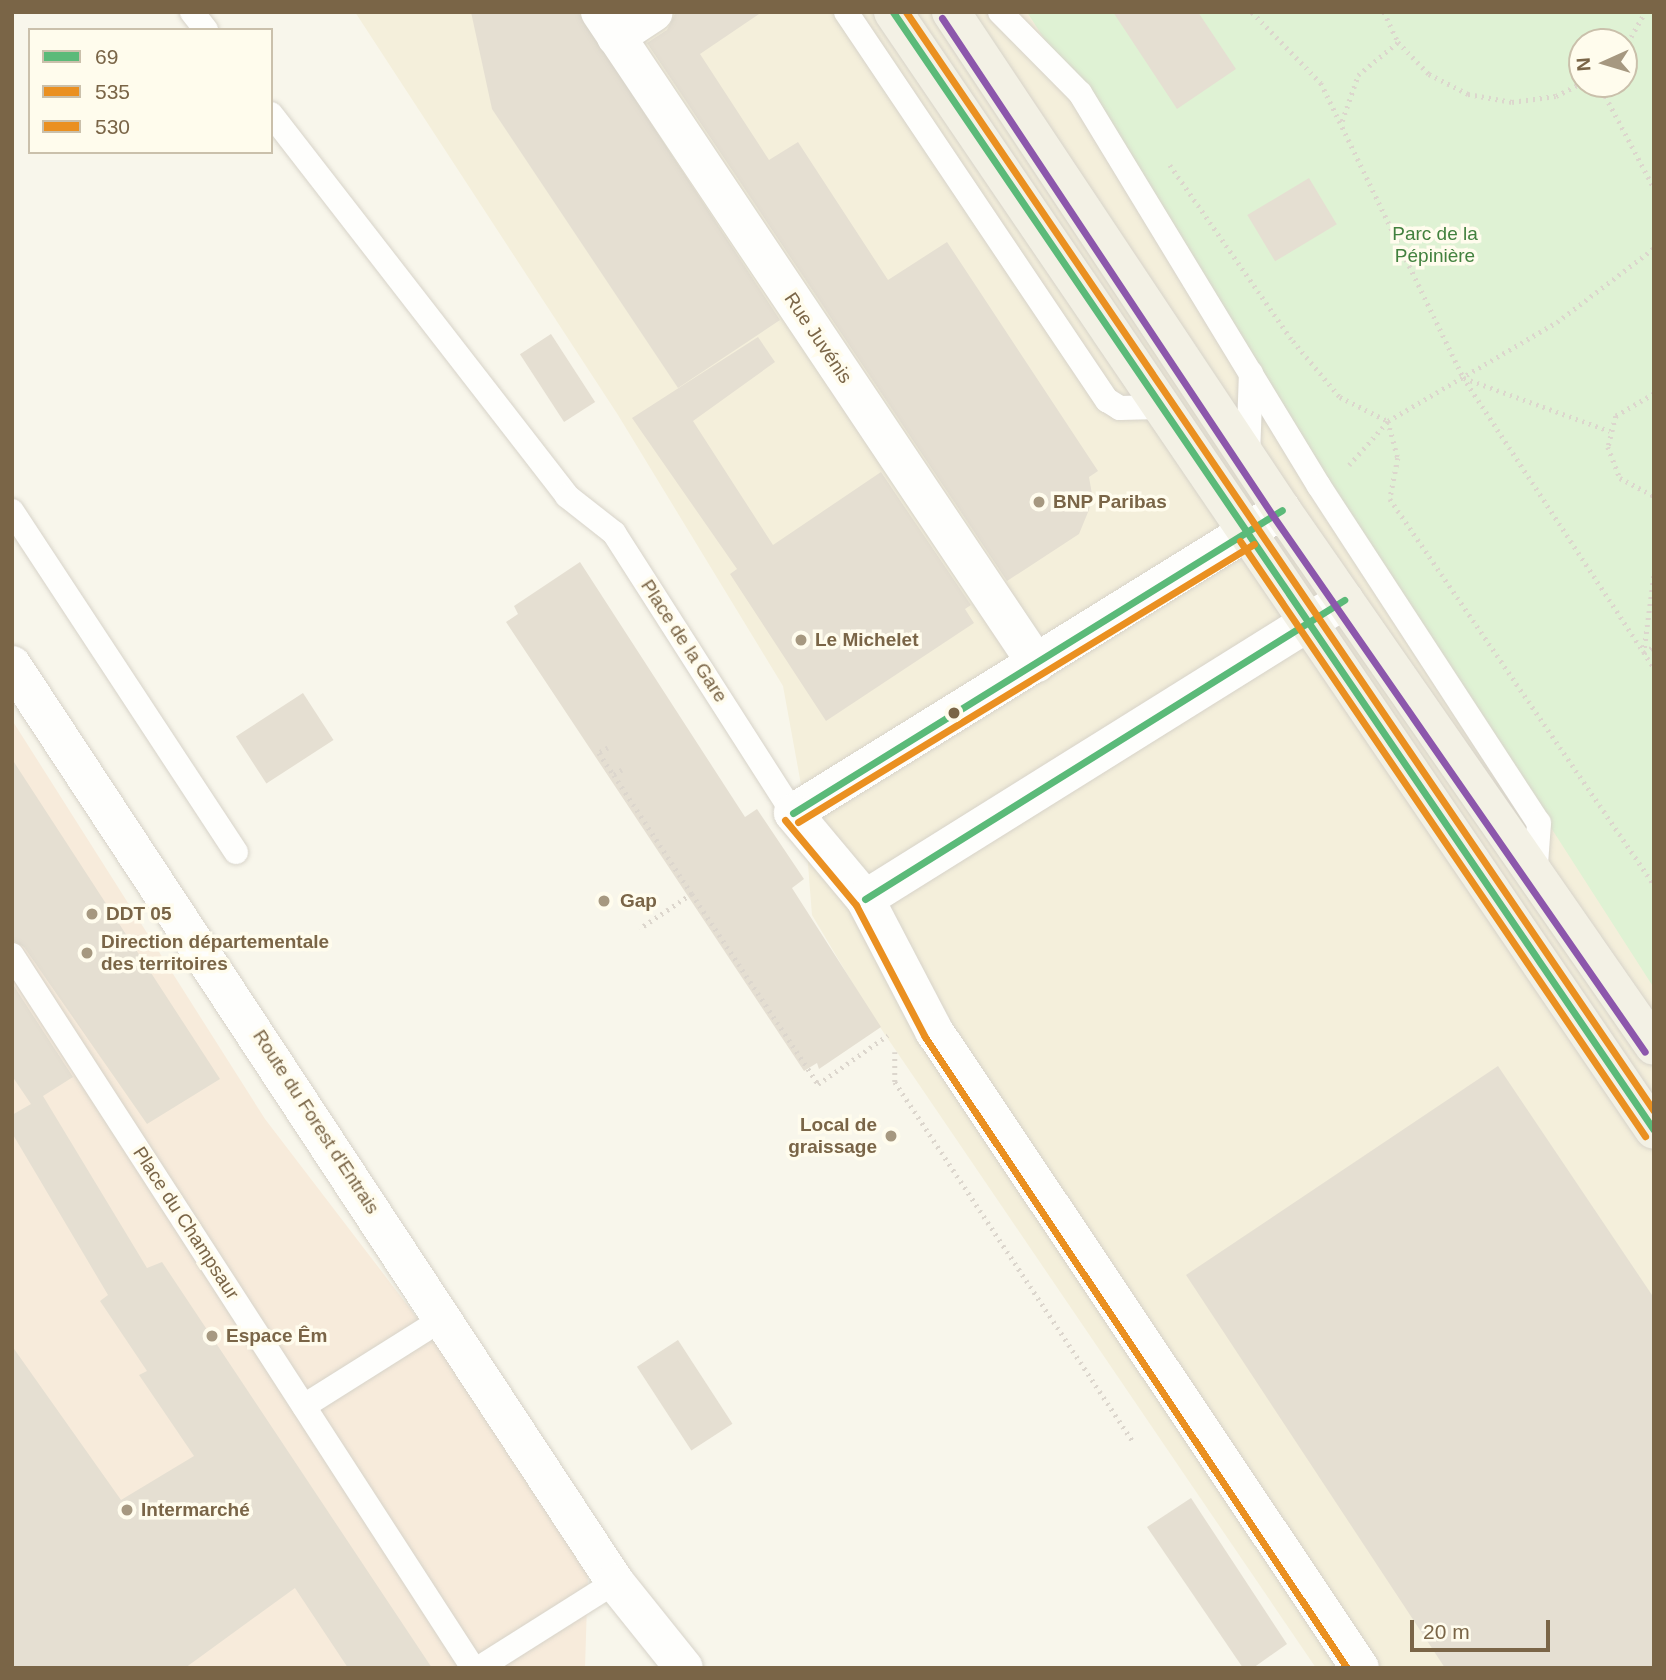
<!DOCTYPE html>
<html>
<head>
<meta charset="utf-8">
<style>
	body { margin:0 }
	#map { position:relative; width:1666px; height:1680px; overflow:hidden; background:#f8f6eb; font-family:Arial,sans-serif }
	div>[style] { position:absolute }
	.residential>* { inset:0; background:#f4efdb }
	.commercial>* { inset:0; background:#f7ebdb }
	.green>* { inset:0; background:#dff2d4 }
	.building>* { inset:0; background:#e5dfd2; transform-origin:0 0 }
	.path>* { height:4.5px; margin-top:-2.25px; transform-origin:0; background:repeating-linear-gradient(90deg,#dcd6cd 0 2px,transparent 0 7px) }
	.roads { filter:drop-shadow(0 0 2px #d7d3c9) drop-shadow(0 0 2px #d7d3c9) }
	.service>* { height:24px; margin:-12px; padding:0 12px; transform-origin:12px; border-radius:12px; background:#fefefc }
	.minor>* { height:38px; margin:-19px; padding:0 19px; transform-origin:19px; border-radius:19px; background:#fefefc }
	.tertiary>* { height:38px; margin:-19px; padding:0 19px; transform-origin:19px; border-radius:19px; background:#fefefc }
	.primary>* { height:38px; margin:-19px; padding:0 19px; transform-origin:19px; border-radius:19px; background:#f3f1e5 }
	.bus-1>* { height:7px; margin:-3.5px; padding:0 3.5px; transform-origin:3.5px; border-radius:3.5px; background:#5bba79 }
	.bus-2>* { height:7px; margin:-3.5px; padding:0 3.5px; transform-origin:3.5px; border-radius:3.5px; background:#ea9021 }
	.bus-3>* { height:7px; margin:-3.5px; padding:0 3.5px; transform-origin:3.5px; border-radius:3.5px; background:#ea9021 }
	.bus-4>* { height:7px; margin:-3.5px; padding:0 3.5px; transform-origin:3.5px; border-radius:3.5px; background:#8c57ac }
	.dots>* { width:19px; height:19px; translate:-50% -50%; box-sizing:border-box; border:4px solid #fffced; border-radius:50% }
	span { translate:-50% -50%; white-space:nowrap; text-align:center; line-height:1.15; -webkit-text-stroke:7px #fffced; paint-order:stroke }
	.park-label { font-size:19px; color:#42813e }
	.street-label { font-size:19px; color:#7a6547 }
	.poi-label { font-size:19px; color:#7a6547; font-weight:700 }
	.left { translate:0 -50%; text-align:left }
	.right { translate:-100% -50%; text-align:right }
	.frame { position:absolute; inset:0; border:14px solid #7a6547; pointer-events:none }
	.legend { position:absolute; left:28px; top:28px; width:245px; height:126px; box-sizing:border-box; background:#fffced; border:2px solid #cac0ab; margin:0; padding:9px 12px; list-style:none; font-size:21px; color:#7a6547 }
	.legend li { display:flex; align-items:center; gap:14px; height:35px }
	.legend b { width:35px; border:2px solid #cac0ab }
	.north { position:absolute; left:1568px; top:28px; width:70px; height:70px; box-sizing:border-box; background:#fffced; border:2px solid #cac0ab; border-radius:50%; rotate:266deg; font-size:19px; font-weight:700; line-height:28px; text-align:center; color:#7a6547 }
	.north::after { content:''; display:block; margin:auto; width:24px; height:32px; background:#a69880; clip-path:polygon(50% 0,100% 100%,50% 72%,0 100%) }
	.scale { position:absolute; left:1410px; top:1620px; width:140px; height:32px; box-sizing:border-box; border:4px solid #7a6547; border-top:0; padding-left:9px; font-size:21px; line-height:24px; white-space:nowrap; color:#7a6547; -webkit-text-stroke:5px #fffced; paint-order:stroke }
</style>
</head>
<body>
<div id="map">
	<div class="residential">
		<i style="clip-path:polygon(evenodd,355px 12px,1654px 12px,1654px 1668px,1316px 1668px,869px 1011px,812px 915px,802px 790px,783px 686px,618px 415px,355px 12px,1582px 42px,1624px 42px,1624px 84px,1582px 84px,1582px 42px)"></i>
	</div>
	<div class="commercial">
		<i style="clip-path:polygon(12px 720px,265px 1119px,444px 1353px,588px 1572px,585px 1668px,12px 1668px)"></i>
	</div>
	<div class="green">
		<i style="clip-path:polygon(evenodd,1027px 12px,1654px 12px,1654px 988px,1027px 12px,1582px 42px,1624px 42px,1624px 84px,1582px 84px,1582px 42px)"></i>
	</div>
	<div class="building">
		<i style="clip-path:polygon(471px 12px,578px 12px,780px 320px,678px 388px,492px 109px)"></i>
		<i style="clip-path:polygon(676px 12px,762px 12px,700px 54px,769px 160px,798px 142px,888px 280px,947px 242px,1098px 471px,1089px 477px,1093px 500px,1079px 534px,1007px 581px,647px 43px,667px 30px)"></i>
		<i style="clip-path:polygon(1113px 12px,1198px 12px,1236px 69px,1177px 109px)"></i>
		<i style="left:1309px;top:178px;width:54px;height:72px;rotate:59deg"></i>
		<i style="left:551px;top:334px;width:81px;height:37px;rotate:57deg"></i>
		<i style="clip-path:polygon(758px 337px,775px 362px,693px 421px,773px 545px,881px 472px,971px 605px,965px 609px,974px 623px,826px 721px,730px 574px,737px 569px,632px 418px)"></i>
		<i style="clip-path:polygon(580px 562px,745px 817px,757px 809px,804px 879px,792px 888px,881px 1027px,819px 1069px,817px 1063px,804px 1071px,506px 622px,518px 614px,514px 606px)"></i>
		<i style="left:303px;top:693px;width:56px;height:80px;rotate:57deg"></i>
		<i style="clip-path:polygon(12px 759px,220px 1079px,147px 1124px,24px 947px,12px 940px)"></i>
		<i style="clip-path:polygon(12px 983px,73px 1077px,43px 1096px,147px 1268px,162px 1262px,432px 1668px,348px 1668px,295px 1588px,185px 1668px,12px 1668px,12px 1346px,121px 1500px,194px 1456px,139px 1375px,147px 1371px,100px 1301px,108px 1295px,12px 1133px,12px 1115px,31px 1104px,12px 1076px)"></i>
		<i style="clip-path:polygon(1498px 1066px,1654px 1298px,1654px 1668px,1445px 1668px,1186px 1275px)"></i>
		<i style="left:678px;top:1340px;width:100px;height:49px;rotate:57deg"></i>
		<i style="clip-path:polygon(1191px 1498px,1287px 1644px,1253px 1668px,1243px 1668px,1147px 1527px)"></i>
	</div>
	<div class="path">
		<i style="left:1252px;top:12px;width:99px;rotate:45.8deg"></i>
		<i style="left:1321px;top:83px;width:326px;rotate:64.2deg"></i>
		<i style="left:1463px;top:377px;width:348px;rotate:56.7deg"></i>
		<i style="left:1384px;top:12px;width:33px;rotate:65deg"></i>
		<i style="left:1398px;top:42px;width:45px;rotate:45.9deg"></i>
		<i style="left:1429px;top:74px;width:44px;rotate:27.1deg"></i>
		<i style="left:1468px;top:94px;width:45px;rotate:10.3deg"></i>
		<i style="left:1512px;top:102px;width:44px;rotate:-7.8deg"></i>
		<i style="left:1556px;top:96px;width:29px;rotate:-27deg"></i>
		<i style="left:1624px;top:49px;width:43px;rotate:-60.4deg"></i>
		<i style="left:1599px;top:84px;width:118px;rotate:62.1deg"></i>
		<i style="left:1342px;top:121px;width:49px;rotate:-70.8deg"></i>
		<i style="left:1358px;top:75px;width:52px;rotate:-39.5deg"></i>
		<i style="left:1170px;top:165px;width:215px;rotate:55.1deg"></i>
		<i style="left:1293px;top:341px;width:73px;rotate:50deg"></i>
		<i style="left:1340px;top:397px;width:54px;rotate:26.6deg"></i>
		<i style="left:1388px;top:421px;width:38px;rotate:75deg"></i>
		<i style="left:1398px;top:458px;width:42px;rotate:101deg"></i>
		<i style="left:1390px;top:499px;width:467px;rotate:55.6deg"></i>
		<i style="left:1464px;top:378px;width:155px;rotate:20deg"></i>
		<i style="left:1654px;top:394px;width:44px;rotate:149.9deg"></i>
		<i style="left:1616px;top:416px;width:32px;rotate:104deg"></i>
		<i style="left:1608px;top:447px;width:33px;rotate:69deg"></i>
		<i style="left:1620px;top:478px;width:38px;rotate:28deg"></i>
		<i style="left:1349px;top:465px;width:59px;rotate:-48.4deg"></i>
		<i style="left:1388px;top:421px;width:196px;rotate:-30.4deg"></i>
		<i style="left:1557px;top:322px;width:122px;rotate:-37.3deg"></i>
		<i style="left:1654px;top:576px;width:78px;rotate:97.4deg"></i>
		<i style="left:1644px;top:653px;width:12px;rotate:-35deg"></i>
		<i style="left:608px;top:748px;width:10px;rotate:151deg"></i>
		<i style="left:599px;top:753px;width:27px;rotate:56deg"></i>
		<i style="left:622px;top:770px;width:9px;rotate:148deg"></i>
		<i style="left:614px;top:775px;width:142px;rotate:56.8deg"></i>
		<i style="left:692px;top:894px;width:63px;rotate:146.1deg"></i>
		<i style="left:692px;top:894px;width:228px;rotate:56.4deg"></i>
		<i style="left:818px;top:1084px;width:85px;rotate:-35deg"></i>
		<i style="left:895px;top:1052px;width:30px;rotate:90deg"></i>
		<i style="left:895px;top:1082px;width:432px;rotate:56.5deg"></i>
	</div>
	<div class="roads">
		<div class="service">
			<i style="left:192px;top:12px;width:23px;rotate:52deg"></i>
			<i style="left:846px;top:12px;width:468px;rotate:56.1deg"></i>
			<i style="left:1107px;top:400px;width:15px;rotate:32deg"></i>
			<i style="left:1120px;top:408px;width:40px;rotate:-1.4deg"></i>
			<i style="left:1000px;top:12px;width:114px;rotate:45.4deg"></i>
			<i style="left:1080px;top:93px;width:460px;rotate:58.7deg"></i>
			<i style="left:1319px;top:486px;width:402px;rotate:56.9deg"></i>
			<i style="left:1539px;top:823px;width:54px;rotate:94.2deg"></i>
			<i style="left:271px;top:114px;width:483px;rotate:52.2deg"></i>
			<i style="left:567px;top:496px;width:60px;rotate:38.2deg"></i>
			<i style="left:614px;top:533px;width:332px;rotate:57.4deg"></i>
			<i style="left:1248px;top:457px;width:84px;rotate:-88deg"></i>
			<i style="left:12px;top:511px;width:408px;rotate:56.7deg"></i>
			<i style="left:12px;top:955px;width:849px;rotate:57.11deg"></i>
			<i style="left:304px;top:1406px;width:165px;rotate:-32.2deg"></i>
			<i style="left:479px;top:1668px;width:161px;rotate:-32.3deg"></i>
		</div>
		<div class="minor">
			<i style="left:600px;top:12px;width:784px;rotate:56.19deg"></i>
			<i style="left:616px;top:37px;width:45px;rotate:-33.3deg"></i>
			<i style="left:1282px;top:510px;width:575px;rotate:148.22deg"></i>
			<i style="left:793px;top:813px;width:112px;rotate:50.1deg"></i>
			<i style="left:865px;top:899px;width:149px;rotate:62.4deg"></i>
			<i style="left:934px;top:1031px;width:766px;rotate:56.23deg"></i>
			<i style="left:865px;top:899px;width:565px;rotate:-31.97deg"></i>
		</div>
		<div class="tertiary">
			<i style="left:12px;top:665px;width:1097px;rotate:56.67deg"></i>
			<i style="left:615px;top:1582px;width:110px;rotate:51.3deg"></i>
		</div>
		<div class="primary">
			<i style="left:893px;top:12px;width:1352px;rotate:55.76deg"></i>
			<i style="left:951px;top:12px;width:598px;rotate:56.39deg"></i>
			<i style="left:1282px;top:510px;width:652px;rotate:55.24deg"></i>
		</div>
	</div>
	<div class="bus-1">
		<i style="left:893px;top:12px;width:1352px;rotate:55.76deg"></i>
		<i style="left:793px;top:813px;width:575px;rotate:-31.78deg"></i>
		<i style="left:865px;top:899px;width:565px;rotate:-31.97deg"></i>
	</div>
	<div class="bus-2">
		<i style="left:1240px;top:541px;width:720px;rotate:55.76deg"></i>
		<i style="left:785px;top:820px;width:111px;rotate:50.1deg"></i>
		<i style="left:856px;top:905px;width:149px;rotate:62.4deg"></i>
		<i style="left:925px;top:1037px;width:759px;rotate:56.23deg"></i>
		<i style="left:798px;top:822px;width:534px;rotate:-31.37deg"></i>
	</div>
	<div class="bus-3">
		<i style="left:906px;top:12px;width:1329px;rotate:55.76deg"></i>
	</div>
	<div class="bus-4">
		<i style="left:942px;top:18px;width:598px;rotate:56.39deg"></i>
		<i style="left:1273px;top:516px;width:652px;rotate:55.24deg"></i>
	</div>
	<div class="dots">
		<i style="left:1039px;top:502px;background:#a69880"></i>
		<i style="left:801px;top:640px;background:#a69880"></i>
		<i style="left:954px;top:713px;background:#7a6547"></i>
		<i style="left:604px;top:901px;background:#a69880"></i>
		<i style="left:92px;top:914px;background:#a69880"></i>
		<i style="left:87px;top:953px;background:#a69880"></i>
		<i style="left:891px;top:1136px;background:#a69880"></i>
		<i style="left:212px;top:1336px;background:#a69880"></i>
		<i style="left:127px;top:1510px;background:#a69880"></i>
	</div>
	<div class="park-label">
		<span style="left:1435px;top:245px">Parc de la<br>Pépinière</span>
	</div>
	<div class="street-label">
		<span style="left:818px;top:338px;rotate:56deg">Rue Juvénis</span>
		<span style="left:684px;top:641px;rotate:57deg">Place de la Gare</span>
		<span style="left:316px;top:1122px;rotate:57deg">Route du Forest d'Entrais</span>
		<span style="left:186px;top:1223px;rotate:57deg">Place du Champsaur</span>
	</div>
	<div class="poi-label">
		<span class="left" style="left:1053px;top:502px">BNP Paribas</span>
		<span class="left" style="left:815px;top:640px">Le Michelet</span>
		<span class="left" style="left:620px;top:901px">Gap</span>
		<span class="left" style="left:106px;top:914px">DDT 05</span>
		<span class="left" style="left:101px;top:953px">Direction départementale<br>des territoires</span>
		<span class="right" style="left:877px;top:1136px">Local de<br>graissage</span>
		<span class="left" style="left:226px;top:1336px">Espace Êm</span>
		<span class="left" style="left:141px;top:1510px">Intermarché</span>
	</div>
	<div class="frame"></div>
	<ul class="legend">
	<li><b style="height:9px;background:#5bba79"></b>69</li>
	<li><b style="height:9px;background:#ea9021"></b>535</li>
	<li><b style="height:9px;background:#ea9021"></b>530</li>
	</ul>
	<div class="north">N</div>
	<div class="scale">20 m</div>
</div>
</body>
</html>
